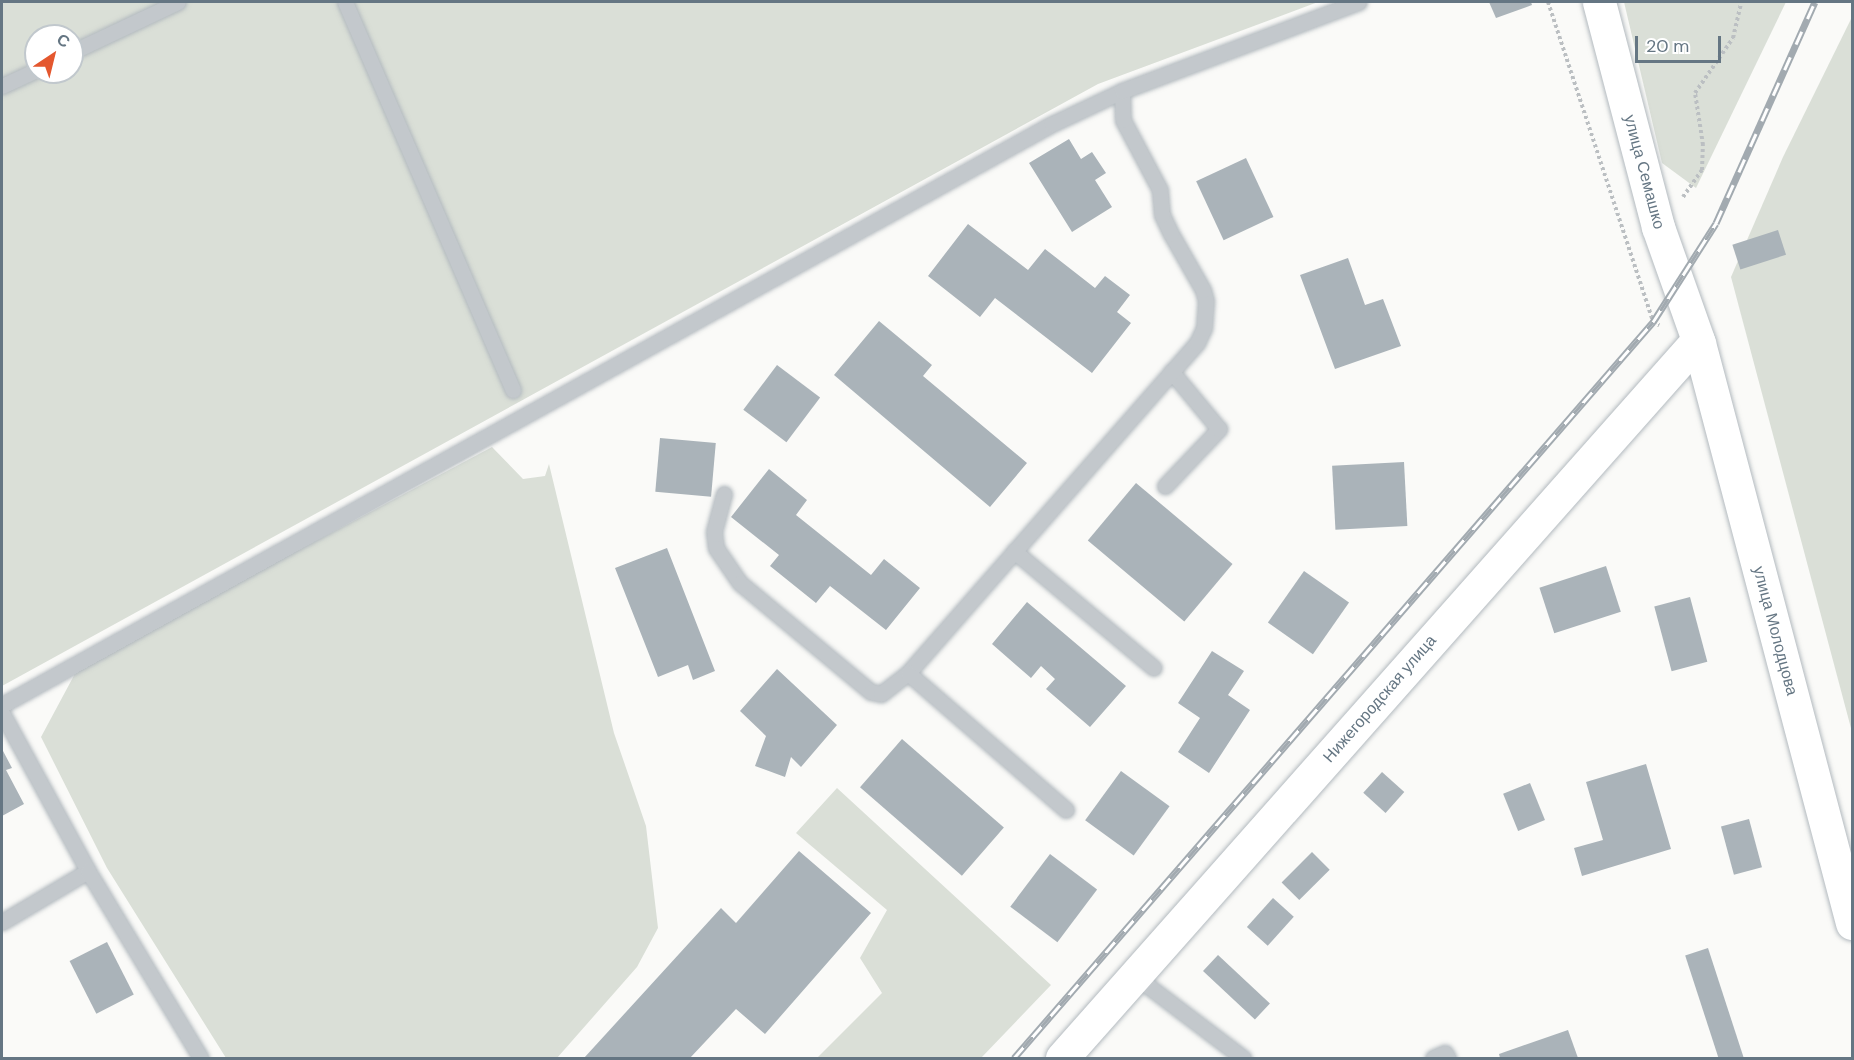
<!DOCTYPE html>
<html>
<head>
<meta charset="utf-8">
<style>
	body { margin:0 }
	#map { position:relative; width:1854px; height:1060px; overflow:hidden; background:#fafaf8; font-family:"DM Sans",sans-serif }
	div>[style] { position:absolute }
	.green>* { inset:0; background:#dadfd7 }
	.building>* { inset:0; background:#aab3b9; transform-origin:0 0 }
	.path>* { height:4px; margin-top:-2px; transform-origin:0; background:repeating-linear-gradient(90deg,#bbbfc2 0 3px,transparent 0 6px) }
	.roads { filter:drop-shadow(0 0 2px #b3babf) drop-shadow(0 0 2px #b3babf) }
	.lane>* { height:15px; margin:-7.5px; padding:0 7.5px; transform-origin:7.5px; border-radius:7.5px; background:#c3c8cc }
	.secondary>* { height:33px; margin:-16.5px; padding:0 16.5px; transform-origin:16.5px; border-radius:16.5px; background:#fff }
	.rail>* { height:7px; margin-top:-3.5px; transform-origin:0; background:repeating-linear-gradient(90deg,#fff 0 14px,#a2aab0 0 28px); box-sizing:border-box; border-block:2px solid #a2aab0 }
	span { translate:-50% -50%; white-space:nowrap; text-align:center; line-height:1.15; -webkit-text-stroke:6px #fff; paint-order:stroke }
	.street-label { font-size:16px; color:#657683 }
	.frame { position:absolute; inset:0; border:3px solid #657683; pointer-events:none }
	.north { position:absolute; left:24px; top:24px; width:60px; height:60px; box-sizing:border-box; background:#fff; border:2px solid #c1c8cd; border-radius:50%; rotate:35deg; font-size:16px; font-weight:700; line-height:24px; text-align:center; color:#657683 }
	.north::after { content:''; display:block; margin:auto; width:21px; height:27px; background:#e4572e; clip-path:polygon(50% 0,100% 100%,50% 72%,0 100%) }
	.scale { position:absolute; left:1635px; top:36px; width:86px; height:27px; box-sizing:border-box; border:3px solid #657683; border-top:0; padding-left:8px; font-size:18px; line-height:21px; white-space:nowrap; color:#657683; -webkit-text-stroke:4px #fff; paint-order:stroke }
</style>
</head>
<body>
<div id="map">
	<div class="green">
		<i style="clip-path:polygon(evenodd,2px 2px,1318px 2px,1098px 84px,2px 686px,2px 2px,36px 36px,72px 36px,72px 72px,36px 72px,36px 36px)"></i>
		<i style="clip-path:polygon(1624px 2px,1786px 2px,1696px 188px,1662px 163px)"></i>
		<i style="clip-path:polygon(1852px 17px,1852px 732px,1731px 277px,1783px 157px)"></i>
		<i style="clip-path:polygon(492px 447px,523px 479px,545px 476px,549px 464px,614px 733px,646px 826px,658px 928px,637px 967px,557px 1058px,226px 1058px,107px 868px,41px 737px,78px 668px)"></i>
		<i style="clip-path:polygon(837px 788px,1051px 985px,981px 1058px,817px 1058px,882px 993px,860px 958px,887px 910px,796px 833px)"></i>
	</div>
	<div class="building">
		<i style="clip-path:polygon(1489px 2px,1531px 2px,1532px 5px,1496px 18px)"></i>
		<i style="clip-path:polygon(1069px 139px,1081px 159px,1092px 152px,1106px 173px,1095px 180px,1112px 207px,1072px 232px,1029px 163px)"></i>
		<i style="left:1246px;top:158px;width:65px;height:55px;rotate:65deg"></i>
		<i style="clip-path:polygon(968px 224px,1028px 270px,1045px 249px,1095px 288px,1105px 276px,1130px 295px,1117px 312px,1131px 323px,1092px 373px,995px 298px,980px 317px,928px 276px)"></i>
		<i style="left:1778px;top:230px;width:26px;height:48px;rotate:72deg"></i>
		<i style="clip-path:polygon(1348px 258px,1365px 305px,1383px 299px,1401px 346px,1335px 369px,1300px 275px)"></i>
		<i style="clip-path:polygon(879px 321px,932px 365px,923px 376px,1027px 463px,990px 507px,834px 375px)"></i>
		<i style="left:777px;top:365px;width:54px;height:56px;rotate:37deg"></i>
		<i style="left:660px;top:438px;width:56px;height:54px;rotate:5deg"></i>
		<i style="left:1404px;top:462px;width:64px;height:72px;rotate:87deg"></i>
		<i style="clip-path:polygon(769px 469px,807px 500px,796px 515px,871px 575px,884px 559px,920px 588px,886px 630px,830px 586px,816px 603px,770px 566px,779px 555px,731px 517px)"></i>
		<i style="left:1136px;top:483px;width:126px;height:75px;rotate:40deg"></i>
		<i style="clip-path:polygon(667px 548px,715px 671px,693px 680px,688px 665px,658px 677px,615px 568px)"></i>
		<i style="left:1606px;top:566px;width:48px;height:70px;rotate:72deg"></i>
		<i style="left:1304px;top:571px;width:55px;height:63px;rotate:35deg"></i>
		<i style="left:1690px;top:597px;width:67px;height:37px;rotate:75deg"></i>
		<i style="clip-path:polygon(1027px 602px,1126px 686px,1090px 727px,1046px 689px,1055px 679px,1041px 666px,1031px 678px,992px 644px)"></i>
		<i style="clip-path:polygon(1212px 651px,1244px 671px,1228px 695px,1250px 710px,1209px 773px,1178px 752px,1200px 718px,1178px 703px)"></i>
		<i style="clip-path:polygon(777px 669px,837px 725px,801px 767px,791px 757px,785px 777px,755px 766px,766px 736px,740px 711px)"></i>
		<i style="left:902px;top:739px;width:135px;height:64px;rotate:41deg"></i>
		<i style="clip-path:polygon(2px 749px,12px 768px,6px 770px,24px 804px,2px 816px)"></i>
		<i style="clip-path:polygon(1646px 764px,1671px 849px,1582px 876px,1574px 848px,1603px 840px,1586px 782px)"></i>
		<i style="left:1121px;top:771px;width:60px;height:61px;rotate:36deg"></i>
		<i style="left:1382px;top:772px;width:30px;height:28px;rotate:42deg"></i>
		<i style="left:1530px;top:783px;width:40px;height:29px;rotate:68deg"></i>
		<i style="left:1749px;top:819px;width:50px;height:29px;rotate:75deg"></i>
		<i style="clip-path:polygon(799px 851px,871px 913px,765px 1034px,736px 1009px,690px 1058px,584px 1058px,721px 908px,736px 923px)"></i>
		<i style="left:1312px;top:852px;width:25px;height:43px;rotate:45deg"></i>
		<i style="left:1050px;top:854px;width:59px;height:66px;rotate:37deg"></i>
		<i style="left:1273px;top:898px;width:28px;height:39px;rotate:42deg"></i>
		<i style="left:107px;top:942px;width:59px;height:42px;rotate:63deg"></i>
		<i style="left:1708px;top:948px;width:115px;height:24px;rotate:72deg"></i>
		<i style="left:1218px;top:955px;width:71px;height:22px;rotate:43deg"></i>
		<i style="clip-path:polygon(1568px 1030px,1578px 1058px,1500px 1058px,1499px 1054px)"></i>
	</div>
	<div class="path">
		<i style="left:1548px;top:2px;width:337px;rotate:71.8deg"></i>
		<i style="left:1653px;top:322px;width:7px;rotate:27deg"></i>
		<i style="left:1683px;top:197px;width:33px;rotate:-55deg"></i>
		<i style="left:1702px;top:170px;width:25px;rotate:-88deg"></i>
		<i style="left:1703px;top:145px;width:53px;rotate:-98.7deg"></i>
		<i style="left:1695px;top:93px;width:67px;rotate:-55.4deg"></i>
		<i style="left:1733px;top:38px;width:37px;rotate:-77deg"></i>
	</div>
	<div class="roads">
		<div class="lane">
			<i style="left:345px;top:2px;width:423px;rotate:66.6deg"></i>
			<i style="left:72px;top:52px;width:117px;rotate:-25.3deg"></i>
			<i style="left:2px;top:86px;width:38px;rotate:-25deg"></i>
			<i style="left:1165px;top:486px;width:79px;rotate:-46.5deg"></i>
			<i style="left:1219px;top:429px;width:75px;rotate:-129.6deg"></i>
			<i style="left:724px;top:494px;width:39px;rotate:105deg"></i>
			<i style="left:714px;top:532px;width:16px;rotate:83deg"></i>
			<i style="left:716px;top:548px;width:42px;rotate:55.6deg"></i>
			<i style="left:740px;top:583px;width:170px;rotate:39.8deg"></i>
			<i style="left:871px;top:692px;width:10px;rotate:11deg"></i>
			<i style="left:881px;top:694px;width:34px;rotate:-38deg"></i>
			<i style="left:908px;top:673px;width:439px;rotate:-48.8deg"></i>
			<i style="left:1197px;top:343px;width:17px;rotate:-65deg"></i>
			<i style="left:1204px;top:328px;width:27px;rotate:-86deg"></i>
			<i style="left:1206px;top:301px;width:11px;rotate:-105deg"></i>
			<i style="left:1203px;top:290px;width:64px;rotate:-119.7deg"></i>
			<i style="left:1171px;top:234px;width:21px;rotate:-115deg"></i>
			<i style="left:1162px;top:215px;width:25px;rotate:-95deg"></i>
			<i style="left:1160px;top:190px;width:79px;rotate:-117.9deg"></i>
			<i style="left:1123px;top:120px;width:29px;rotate:-92deg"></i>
			<i style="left:1014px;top:551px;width:182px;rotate:39.9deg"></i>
			<i style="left:908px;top:673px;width:209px;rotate:40.9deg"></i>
			<i style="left:2px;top:705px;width:1200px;rotate:-28.96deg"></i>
			<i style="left:1052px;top:124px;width:77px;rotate:-25.2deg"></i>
			<i style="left:1122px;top:91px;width:253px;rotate:-20.6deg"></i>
			<i style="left:2px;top:713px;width:180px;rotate:61.4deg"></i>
			<i style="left:2px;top:922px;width:100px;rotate:-30.7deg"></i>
			<i style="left:88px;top:871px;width:218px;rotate:58.9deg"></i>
			<i style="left:1135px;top:976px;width:136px;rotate:37.2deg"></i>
			<i style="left:1433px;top:1058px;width:13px;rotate:-23deg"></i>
			<i style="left:1445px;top:1053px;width:6px;rotate:59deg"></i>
		</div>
		<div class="secondary">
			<i style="left:1599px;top:2px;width:233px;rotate:75.3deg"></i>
			<i style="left:1658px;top:227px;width:123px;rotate:70.5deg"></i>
			<i style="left:1699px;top:343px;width:600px;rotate:75.22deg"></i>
			<i style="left:1062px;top:1058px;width:959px;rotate:-48.47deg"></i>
		</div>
	</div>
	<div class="rail">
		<i style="left:1014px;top:1058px;width:975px;rotate:-49.04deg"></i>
		<i style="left:1653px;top:322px;width:117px;rotate:-57.5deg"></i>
		<i style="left:1716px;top:223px;width:242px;rotate:-65.9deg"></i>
	</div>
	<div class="street-label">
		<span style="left:1644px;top:172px;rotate:75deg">улица Семашко</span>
		<span style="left:1775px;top:631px;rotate:75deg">улица Молодцова</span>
		<span style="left:1380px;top:699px;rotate:-49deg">Нижегородская улица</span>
	</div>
	<div class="frame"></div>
	<div class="north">С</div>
	<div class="scale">20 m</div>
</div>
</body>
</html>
